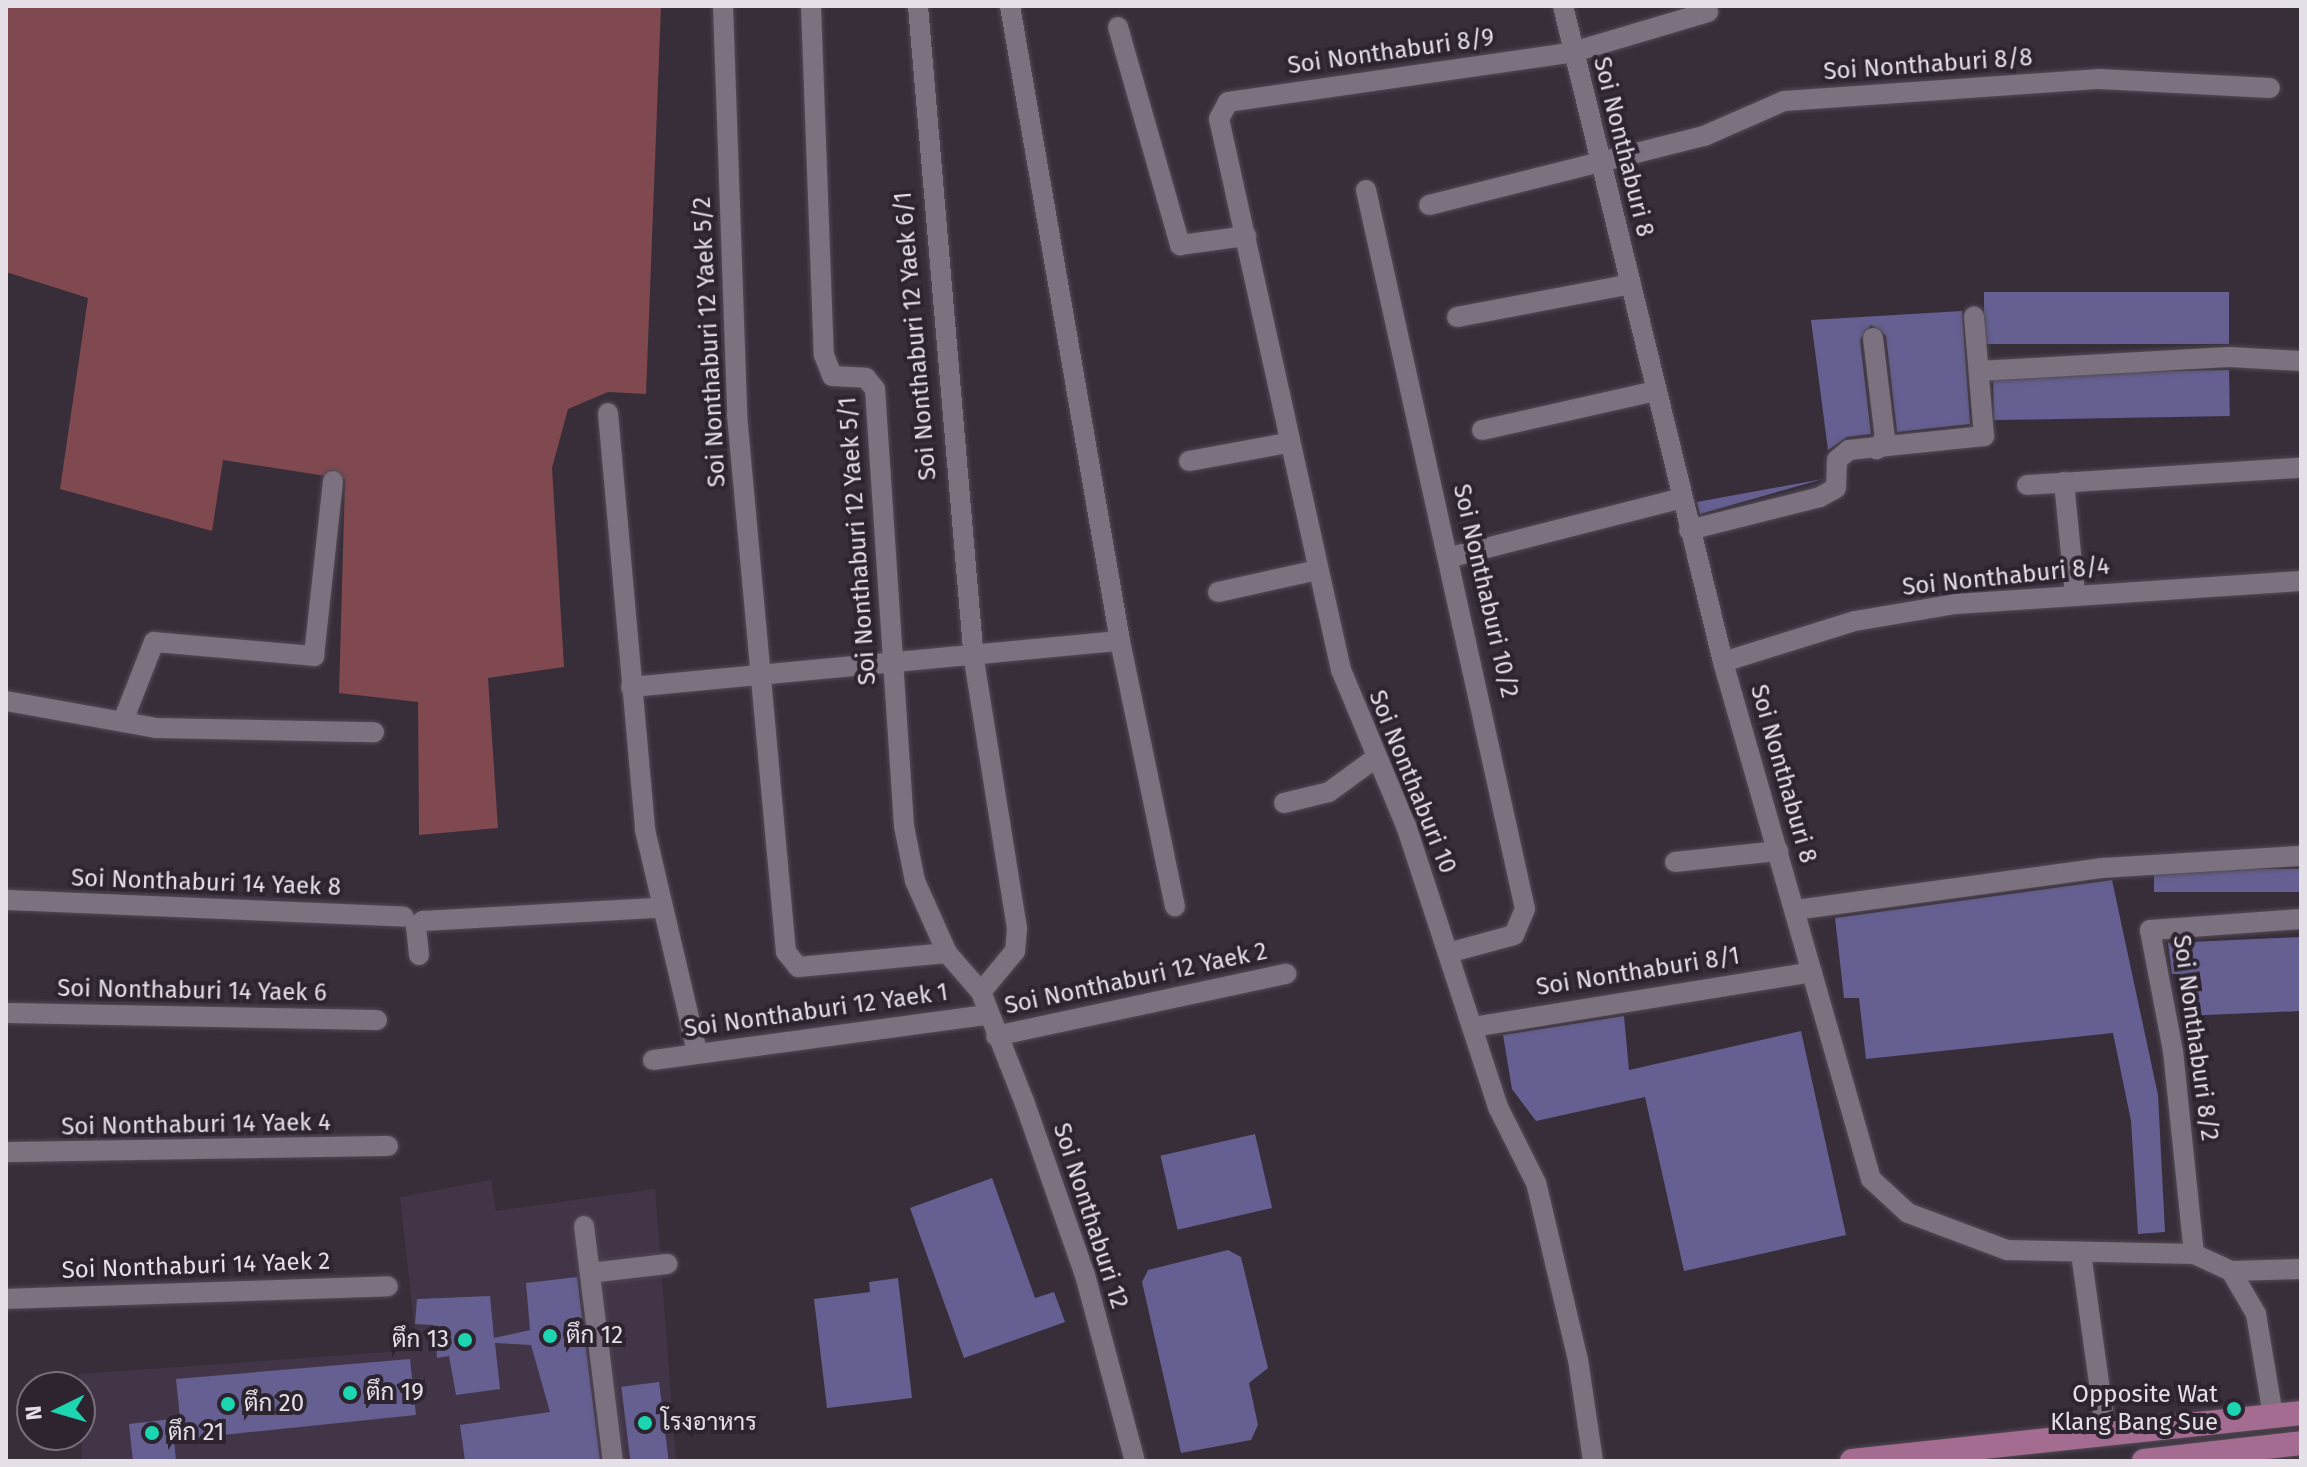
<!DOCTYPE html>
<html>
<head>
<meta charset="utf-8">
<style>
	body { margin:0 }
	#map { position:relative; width:2307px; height:1467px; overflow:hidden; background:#372e3a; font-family:"Fira Sans",Sarabun,sans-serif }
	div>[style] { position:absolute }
	.built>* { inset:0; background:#423547 }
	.green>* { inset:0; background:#7f494f }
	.building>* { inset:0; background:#656091; transform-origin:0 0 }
	.roads { filter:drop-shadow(0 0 2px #524a54) drop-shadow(0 0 2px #524a54) }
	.minor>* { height:20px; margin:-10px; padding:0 10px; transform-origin:10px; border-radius:10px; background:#7b717f }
	.major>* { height:24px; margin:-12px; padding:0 12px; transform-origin:12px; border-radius:12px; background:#a46c91 }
	.dots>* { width:22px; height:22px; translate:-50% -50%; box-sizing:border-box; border:4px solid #2d2430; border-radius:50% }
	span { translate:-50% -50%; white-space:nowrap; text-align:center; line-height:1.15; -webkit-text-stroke:8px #2d2430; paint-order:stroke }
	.street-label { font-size:24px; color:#e5dfe7 }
	.poi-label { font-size:24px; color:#e5dfe7 }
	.left { translate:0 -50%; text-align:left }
	.right { translate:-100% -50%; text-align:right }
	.frame { position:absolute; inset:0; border:8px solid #e5dfe7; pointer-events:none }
	.north { position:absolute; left:16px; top:1371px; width:80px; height:80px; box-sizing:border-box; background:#2d2430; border:2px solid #776f79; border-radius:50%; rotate:265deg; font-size:22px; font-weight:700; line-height:32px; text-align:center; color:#e5dfe7 }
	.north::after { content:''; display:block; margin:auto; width:28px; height:36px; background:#1cd5b1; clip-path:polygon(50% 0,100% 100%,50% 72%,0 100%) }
</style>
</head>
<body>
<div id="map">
	<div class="built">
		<i style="clip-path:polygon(491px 1180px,496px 1211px,655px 1189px,676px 1461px,82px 1461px,79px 1374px,417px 1350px,400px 1197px)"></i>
	</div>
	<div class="green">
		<i style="clip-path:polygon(6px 6px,661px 6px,646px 394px,608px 392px,568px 409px,552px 468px,564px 667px,488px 678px,498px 828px,419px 835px,418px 702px,339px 693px,345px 479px,223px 460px,212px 531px,60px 489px,88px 298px,6px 272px)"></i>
	</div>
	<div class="building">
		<i style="left:2229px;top:292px;width:52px;height:245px;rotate:90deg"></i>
		<i style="clip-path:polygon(1962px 311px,1970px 424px,1897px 432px,1886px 336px,1871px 325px,1860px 340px,1871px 434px,1847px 437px,1828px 450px,1811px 320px)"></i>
		<i style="left:2229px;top:370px;width:46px;height:236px;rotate:89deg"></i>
		<i style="clip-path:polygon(1823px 479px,1700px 514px,1697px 502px)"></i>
		<i style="left:2301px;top:869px;width:23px;height:147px;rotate:90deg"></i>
		<i style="clip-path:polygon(2112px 880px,2158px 1095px,2165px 1232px,2138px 1234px,2131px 1121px,2113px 1033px,1866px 1059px,1859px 998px,1844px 998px,1835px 918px)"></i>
		<i style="clip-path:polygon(2301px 937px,2301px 1011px,2182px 1016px,2180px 974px,2172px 974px,2168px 943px)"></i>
		<i style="clip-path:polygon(1624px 1016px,1629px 1070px,1801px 1031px,1846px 1235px,1684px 1271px,1645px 1097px,1536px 1121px,1512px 1089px,1503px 1035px)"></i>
		<i style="left:1255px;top:1134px;width:76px;height:97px;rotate:77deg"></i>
		<i style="clip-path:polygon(992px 1178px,1035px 1298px,1054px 1292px,1065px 1322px,964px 1358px,910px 1208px)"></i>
		<i style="clip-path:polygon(1228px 1250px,1241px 1257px,1268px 1368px,1249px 1383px,1258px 1425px,1251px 1440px,1181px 1453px,1142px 1282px,1148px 1270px)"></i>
		<i style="clip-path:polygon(577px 1277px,600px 1461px,465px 1461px,460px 1425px,550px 1412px,531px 1345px,495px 1343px,500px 1389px,456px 1395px,449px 1356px,437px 1358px,434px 1325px,415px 1324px,417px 1299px,490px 1296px,494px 1338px,530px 1330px,526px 1283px)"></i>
		<i style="clip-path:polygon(898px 1278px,912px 1398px,827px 1408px,814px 1299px,870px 1292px,869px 1282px)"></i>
		<i style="clip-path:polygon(410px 1359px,416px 1415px,174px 1440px,176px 1461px,133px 1461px,129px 1424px,180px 1418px,176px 1379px)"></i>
		<i style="left:659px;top:1382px;width:80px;height:38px;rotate:83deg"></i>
	</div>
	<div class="roads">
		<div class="minor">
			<i style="left:723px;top:6px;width:409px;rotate:88deg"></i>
			<i style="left:737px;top:415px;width:539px;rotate:84.79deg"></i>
			<i style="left:786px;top:952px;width:19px;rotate:51deg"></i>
			<i style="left:798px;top:967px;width:150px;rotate:-5.4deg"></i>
			<i style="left:811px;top:6px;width:349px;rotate:87.9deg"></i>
			<i style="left:824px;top:355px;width:22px;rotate:69deg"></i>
			<i style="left:832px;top:376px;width:34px;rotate:3deg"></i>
			<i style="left:866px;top:378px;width:14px;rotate:51deg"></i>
			<i style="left:875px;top:389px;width:438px;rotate:86.2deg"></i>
			<i style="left:904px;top:826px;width:56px;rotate:78.7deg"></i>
			<i style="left:915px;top:881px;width:79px;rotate:66deg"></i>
			<i style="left:947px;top:953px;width:52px;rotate:48.9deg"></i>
			<i style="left:981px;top:992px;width:117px;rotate:68.5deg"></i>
			<i style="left:1024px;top:1101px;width:184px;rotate:70.7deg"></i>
			<i style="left:1085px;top:1275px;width:193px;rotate:75deg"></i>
			<i style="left:918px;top:6px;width:656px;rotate:85.11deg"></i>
			<i style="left:974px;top:660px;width:272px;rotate:80.9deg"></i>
			<i style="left:1017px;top:929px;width:22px;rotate:95deg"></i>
			<i style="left:1015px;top:951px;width:53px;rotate:129.7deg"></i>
			<i style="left:1010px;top:6px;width:644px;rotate:80.17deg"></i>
			<i style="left:1120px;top:641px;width:271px;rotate:78.3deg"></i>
			<i style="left:1563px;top:6px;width:675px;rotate:76.29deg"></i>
			<i style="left:1723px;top:662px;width:538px;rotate:74.03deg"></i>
			<i style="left:1871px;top:1179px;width:50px;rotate:42.6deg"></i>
			<i style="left:1908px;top:1213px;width:106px;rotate:20.5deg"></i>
			<i style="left:2007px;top:1250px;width:187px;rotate:1.2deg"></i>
			<i style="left:2194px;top:1254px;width:41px;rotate:24.7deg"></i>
			<i style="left:2231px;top:1271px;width:70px;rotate:-1.6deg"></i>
			<i style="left:1118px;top:27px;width:227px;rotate:74.1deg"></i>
			<i style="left:1180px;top:245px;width:67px;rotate:-7.8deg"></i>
			<i style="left:1366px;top:190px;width:736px;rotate:77.53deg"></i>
			<i style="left:1525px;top:909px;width:28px;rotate:113deg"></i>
			<i style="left:1514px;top:935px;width:68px;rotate:164.7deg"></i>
			<i style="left:1429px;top:205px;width:284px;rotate:-14.1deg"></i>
			<i style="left:1704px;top:136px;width:87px;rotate:-23.6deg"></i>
			<i style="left:1784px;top:101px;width:317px;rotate:-4deg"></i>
			<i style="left:2100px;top:79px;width:170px;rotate:3deg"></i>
			<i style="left:1457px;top:317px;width:177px;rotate:-10.7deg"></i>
			<i style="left:1873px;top:338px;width:101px;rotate:83.2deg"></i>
			<i style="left:1885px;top:438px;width:14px;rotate:126deg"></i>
			<i style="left:1979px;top:371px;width:250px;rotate:-3.2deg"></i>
			<i style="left:2229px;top:357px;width:72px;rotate:3.2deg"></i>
			<i style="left:608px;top:413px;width:419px;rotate:84.9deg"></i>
			<i style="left:645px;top:830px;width:228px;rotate:76.8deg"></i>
			<i style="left:1482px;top:430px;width:177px;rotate:-12.7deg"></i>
			<i style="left:1189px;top:461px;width:100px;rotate:-10.4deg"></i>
			<i style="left:2064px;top:482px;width:114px;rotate:84.4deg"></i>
			<i style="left:2027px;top:485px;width:275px;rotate:-3.6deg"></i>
			<i style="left:1689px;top:530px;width:135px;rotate:-14.1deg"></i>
			<i style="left:1820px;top:497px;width:18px;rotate:-29deg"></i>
			<i style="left:1836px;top:488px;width:28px;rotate:-88deg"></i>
			<i style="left:1837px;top:460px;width:16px;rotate:-40deg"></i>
			<i style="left:1849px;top:450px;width:136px;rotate:-5.9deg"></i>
			<i style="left:1984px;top:436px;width:120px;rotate:-94.8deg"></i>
			<i style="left:1451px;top:557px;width:238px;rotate:-14.3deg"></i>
			<i style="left:1218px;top:592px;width:101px;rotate:-12.5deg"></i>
			<i style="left:1723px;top:662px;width:138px;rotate:-17.3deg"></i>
			<i style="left:1855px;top:621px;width:102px;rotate:-9.6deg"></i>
			<i style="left:1956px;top:604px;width:346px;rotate:-3.8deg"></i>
			<i style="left:631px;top:687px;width:491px;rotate:-5.4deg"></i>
			<i style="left:6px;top:701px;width:152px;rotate:10.2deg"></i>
			<i style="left:156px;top:728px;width:218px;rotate:1.1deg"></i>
			<i style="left:123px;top:721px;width:85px;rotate:-68.6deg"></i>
			<i style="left:154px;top:642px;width:161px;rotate:5deg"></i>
			<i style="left:314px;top:656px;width:176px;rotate:-83.8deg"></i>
			<i style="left:1284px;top:803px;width:46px;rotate:-13.7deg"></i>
			<i style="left:1329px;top:792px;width:59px;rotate:-36.1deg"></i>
			<i style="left:1675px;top:862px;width:104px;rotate:-6.1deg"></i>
			<i style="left:6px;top:900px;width:398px;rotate:2.4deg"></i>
			<i style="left:1795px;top:910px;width:310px;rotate:-7.8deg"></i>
			<i style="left:2102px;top:868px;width:199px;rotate:-3.5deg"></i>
			<i style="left:419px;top:955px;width:29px;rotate:-96deg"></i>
			<i style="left:416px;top:926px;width:9px;rotate:-36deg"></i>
			<i style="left:423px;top:921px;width:236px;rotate:-3.2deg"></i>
			<i style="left:6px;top:1013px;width:371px;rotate:1.1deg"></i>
			<i style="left:1473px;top:1027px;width:343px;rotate:-9.2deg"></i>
			<i style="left:996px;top:1036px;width:297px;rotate:-12.1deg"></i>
			<i style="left:653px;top:1060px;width:336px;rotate:-7.7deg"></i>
			<i style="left:6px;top:1152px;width:382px;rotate:-0.9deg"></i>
			<i style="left:584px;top:1226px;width:237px;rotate:83deg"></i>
			<i style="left:2081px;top:1253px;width:183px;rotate:82.1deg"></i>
			<i style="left:2194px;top:1254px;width:204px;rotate:-95.9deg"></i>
			<i style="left:2173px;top:1051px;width:123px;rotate:-100.8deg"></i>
			<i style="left:2150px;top:930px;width:151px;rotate:-4.2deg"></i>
			<i style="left:2231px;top:1271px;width:50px;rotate:59.8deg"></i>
			<i style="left:2256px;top:1314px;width:103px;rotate:80.5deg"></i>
			<i style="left:590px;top:1273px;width:78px;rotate:-6.7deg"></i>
			<i style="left:6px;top:1299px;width:382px;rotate:-1.9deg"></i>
			<i style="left:1593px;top:1461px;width:102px;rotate:-98.4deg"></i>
			<i style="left:1578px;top:1360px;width:182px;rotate:-103.3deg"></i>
			<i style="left:1536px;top:1183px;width:85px;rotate:-116.6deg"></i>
			<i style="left:1498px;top:1107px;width:296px;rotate:-108.1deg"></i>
			<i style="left:1406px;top:826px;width:169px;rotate:-112.6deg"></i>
			<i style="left:1341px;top:670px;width:564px;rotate:-102.48deg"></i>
			<i style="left:1219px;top:119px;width:19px;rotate:-62deg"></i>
			<i style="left:1228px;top:102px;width:349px;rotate:-8.2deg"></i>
			<i style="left:1573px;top:52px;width:141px;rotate:-16.5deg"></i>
		</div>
		<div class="major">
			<i style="left:1852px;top:1461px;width:452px;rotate:-6.1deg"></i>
			<i style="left:2144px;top:1461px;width:158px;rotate:-6.5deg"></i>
		</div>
	</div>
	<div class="dots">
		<i style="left:550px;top:1336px;background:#1cd5b1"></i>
		<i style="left:465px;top:1340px;background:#1cd5b1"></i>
		<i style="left:350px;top:1393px;background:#1cd5b1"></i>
		<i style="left:228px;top:1404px;background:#1cd5b1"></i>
		<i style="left:2234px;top:1409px;background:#1cd5b1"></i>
		<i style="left:645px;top:1423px;background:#1cd5b1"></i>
		<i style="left:152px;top:1433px;background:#1cd5b1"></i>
	</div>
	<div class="street-label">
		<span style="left:1391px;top:52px;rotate:-8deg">Soi Nonthaburi 8/9</span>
		<span style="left:1928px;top:65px;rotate:-4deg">Soi Nonthaburi 8/8</span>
		<span style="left:1623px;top:147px;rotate:76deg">Soi Nonthaburi 8</span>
		<span style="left:916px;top:336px;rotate:-95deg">Soi Nonthaburi 12 Yaek 6/1</span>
		<span style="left:710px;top:342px;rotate:-93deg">Soi Nonthaburi 12 Yaek 5/2</span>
		<span style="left:858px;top:541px;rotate:-94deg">Soi Nonthaburi 12 Yaek 5/1</span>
		<span style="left:2006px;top:577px;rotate:-6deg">Soi Nonthaburi 8/4</span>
		<span style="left:1485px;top:591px;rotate:77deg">Soi Nonthaburi 10/2</span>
		<span style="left:1783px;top:774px;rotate:74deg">Soi Nonthaburi 8</span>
		<span style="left:1412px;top:782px;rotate:68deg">Soi Nonthaburi 10</span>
		<span style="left:206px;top:883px;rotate:2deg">Soi Nonthaburi 14 Yaek 8</span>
		<span style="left:1638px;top:972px;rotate:-9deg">Soi Nonthaburi 8/1</span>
		<span style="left:1136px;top:979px;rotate:-12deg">Soi Nonthaburi 12 Yaek 2</span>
		<span style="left:192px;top:991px;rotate:1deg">Soi Nonthaburi 14 Yaek 6</span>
		<span style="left:816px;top:1011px;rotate:-8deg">Soi Nonthaburi 12 Yaek 1</span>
		<span style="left:2195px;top:1038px;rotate:82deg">Soi Nonthaburi 8/2</span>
		<span style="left:196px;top:1125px;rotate:-1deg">Soi Nonthaburi 14 Yaek 4</span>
		<span style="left:1090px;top:1216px;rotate:72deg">Soi Nonthaburi 12</span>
		<span style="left:196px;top:1266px;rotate:-2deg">Soi Nonthaburi 14 Yaek 2</span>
	</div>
	<div class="poi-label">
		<span class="left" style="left:566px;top:1336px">ตึก 12</span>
		<span class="right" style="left:449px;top:1340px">ตึก 13</span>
		<span class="left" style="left:366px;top:1393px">ตึก 19</span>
		<span class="right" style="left:2218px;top:1409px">Opposite Wat<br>Klang Bang Sue</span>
		<span class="left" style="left:244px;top:1404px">ตึก 20</span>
		<span class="left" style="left:661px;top:1423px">โรงอาหาร</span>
		<span class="left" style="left:168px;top:1433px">ตึก 21</span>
	</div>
	<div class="frame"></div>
	<div class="north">N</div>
</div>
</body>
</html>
